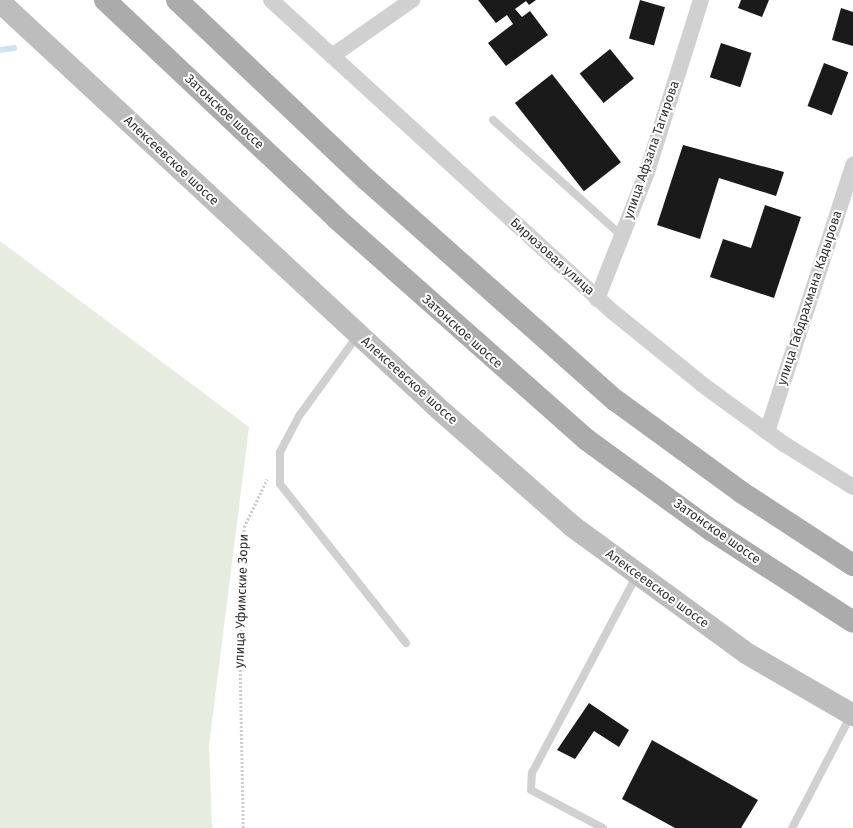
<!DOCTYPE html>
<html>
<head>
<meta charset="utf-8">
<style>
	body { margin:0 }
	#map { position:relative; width:853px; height:828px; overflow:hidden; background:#fff; font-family:"Fira Sans",sans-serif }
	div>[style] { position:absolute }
	.green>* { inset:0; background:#e6ecdf }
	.stream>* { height:5.5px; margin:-2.75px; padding:0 2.75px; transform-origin:2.75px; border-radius:2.75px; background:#cfe2ee }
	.building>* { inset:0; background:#1a1a1a; transform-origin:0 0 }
	.path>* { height:2.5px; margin-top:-1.25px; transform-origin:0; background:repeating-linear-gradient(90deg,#cdcdcd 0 2px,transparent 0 4px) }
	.service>* { height:8px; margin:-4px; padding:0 4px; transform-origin:4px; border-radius:4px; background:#d0d0d0 }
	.minor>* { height:16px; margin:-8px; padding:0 8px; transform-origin:8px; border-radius:8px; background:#d0d0d0 }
	.secondary>* { height:22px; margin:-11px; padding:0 11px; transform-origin:11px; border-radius:11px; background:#bdbdbd }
	.primary>* { height:22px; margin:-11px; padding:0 11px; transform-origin:11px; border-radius:11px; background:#ababab }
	span { translate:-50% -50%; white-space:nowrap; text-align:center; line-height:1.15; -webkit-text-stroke:4px #fff; paint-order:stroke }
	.street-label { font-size:13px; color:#333 }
</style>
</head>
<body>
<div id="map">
	<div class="green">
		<i style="clip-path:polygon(0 241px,249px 427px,209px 745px,212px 828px,0 828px)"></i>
	</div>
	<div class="stream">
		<i style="left:0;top:50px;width:14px;rotate:-8deg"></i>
	</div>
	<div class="building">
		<i style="clip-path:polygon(478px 0,536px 0,529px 5px,526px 1px,515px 9px,522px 17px,530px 11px,548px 35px,506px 66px,488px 43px,513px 24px,507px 15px,496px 23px)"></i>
		<i style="left:640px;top:0;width:26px;height:40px;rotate:16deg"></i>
		<i style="clip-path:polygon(741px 0,769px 0,762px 17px,738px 8px)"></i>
		<i style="clip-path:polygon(841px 8px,853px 12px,853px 46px,832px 40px)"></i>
		<i style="left:721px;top:43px;width:32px;height:36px;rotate:18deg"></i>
		<i style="left:610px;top:49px;width:38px;height:39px;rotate:51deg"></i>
		<i style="left:824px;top:63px;width:26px;height:46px;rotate:21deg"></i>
		<i style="left:552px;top:74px;width:112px;height:47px;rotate:52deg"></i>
		<i style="clip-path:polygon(683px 145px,784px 172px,776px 196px,719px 178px,700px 239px,657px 225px)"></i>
		<i style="clip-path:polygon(765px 205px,801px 217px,774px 298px,710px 277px,723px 239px,751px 248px)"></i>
		<i style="clip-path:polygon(589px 703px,629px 730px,619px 747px,594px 731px,575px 759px,557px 750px)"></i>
		<i style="clip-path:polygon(652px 740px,758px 800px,741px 828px,675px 828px,622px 799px)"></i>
	</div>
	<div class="path">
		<i style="left:243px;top:828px;width:160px;rotate:-91.1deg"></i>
		<i style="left:240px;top:668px;width:141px;rotate:-88.4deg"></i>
		<i style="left:244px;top:527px;width:53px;rotate:-64.4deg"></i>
	</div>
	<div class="service">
		<i style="left:493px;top:120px;width:173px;rotate:42deg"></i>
		<i style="left:358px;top:335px;width:100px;rotate:126.1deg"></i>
		<i style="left:299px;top:416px;width:41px;rotate:117.8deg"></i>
		<i style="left:280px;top:452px;width:32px;rotate:90deg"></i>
		<i style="left:280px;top:484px;width:203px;rotate:51.6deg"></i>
		<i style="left:603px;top:828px;width:81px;rotate:-152.2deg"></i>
		<i style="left:531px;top:790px;width:17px;rotate:-87deg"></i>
		<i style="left:532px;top:773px;width:224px;rotate:-62.1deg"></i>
		<i style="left:792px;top:828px;width:127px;rotate:-62.4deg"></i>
	</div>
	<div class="minor">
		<i style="left:271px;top:0;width:463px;rotate:42.4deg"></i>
		<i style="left:613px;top:312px;width:116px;rotate:39deg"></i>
		<i style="left:703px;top:385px;width:100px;rotate:36.1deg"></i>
		<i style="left:784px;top:444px;width:81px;rotate:31.9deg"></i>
		<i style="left:332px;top:56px;width:98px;rotate:-35deg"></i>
		<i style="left:597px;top:299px;width:136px;rotate:-68.5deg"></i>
		<i style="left:647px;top:172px;width:180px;rotate:-72.6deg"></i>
		<i style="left:767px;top:432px;width:281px;rotate:-72.1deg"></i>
	</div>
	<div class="secondary">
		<i style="left:0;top:2px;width:599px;rotate:42.83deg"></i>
		<i style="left:439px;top:409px;width:177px;rotate:41.3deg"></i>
		<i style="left:572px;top:526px;width:215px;rotate:36.1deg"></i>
		<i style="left:746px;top:653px;width:124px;rotate:30.1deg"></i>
	</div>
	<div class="primary">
		<i style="left:105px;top:0;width:318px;rotate:43.3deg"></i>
		<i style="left:336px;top:218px;width:335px;rotate:41.5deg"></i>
		<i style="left:587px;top:440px;width:153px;rotate:36deg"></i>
		<i style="left:711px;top:530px;width:169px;rotate:32.9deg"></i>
		<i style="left:177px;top:0;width:262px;rotate:43.5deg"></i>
		<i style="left:367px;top:180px;width:332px;rotate:41.6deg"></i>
		<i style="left:615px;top:400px;width:156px;rotate:36.1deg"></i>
		<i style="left:741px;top:492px;width:134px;rotate:33.1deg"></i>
	</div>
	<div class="street-label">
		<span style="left:224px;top:112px;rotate:43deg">Затонское шоссе</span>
		<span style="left:652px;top:150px;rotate:-71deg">улица Афзала Тагирова</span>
		<span style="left:171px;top:161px;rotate:43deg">Алексеевское шоссе</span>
		<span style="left:552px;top:257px;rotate:42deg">Бирюзовая улица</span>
		<span style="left:810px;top:298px;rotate:-72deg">улица Габдрахмана Кадырова</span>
		<span style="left:462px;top:332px;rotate:42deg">Затонское шоссе</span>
		<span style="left:409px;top:381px;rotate:42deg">Алексеевское шоссе</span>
		<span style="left:717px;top:532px;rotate:35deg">Затонское шоссе</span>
		<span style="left:657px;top:589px;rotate:36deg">Алексеевское шоссе</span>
		<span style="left:242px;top:601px;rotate:-88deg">улица Уфимские Зори</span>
	</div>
</div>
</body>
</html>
